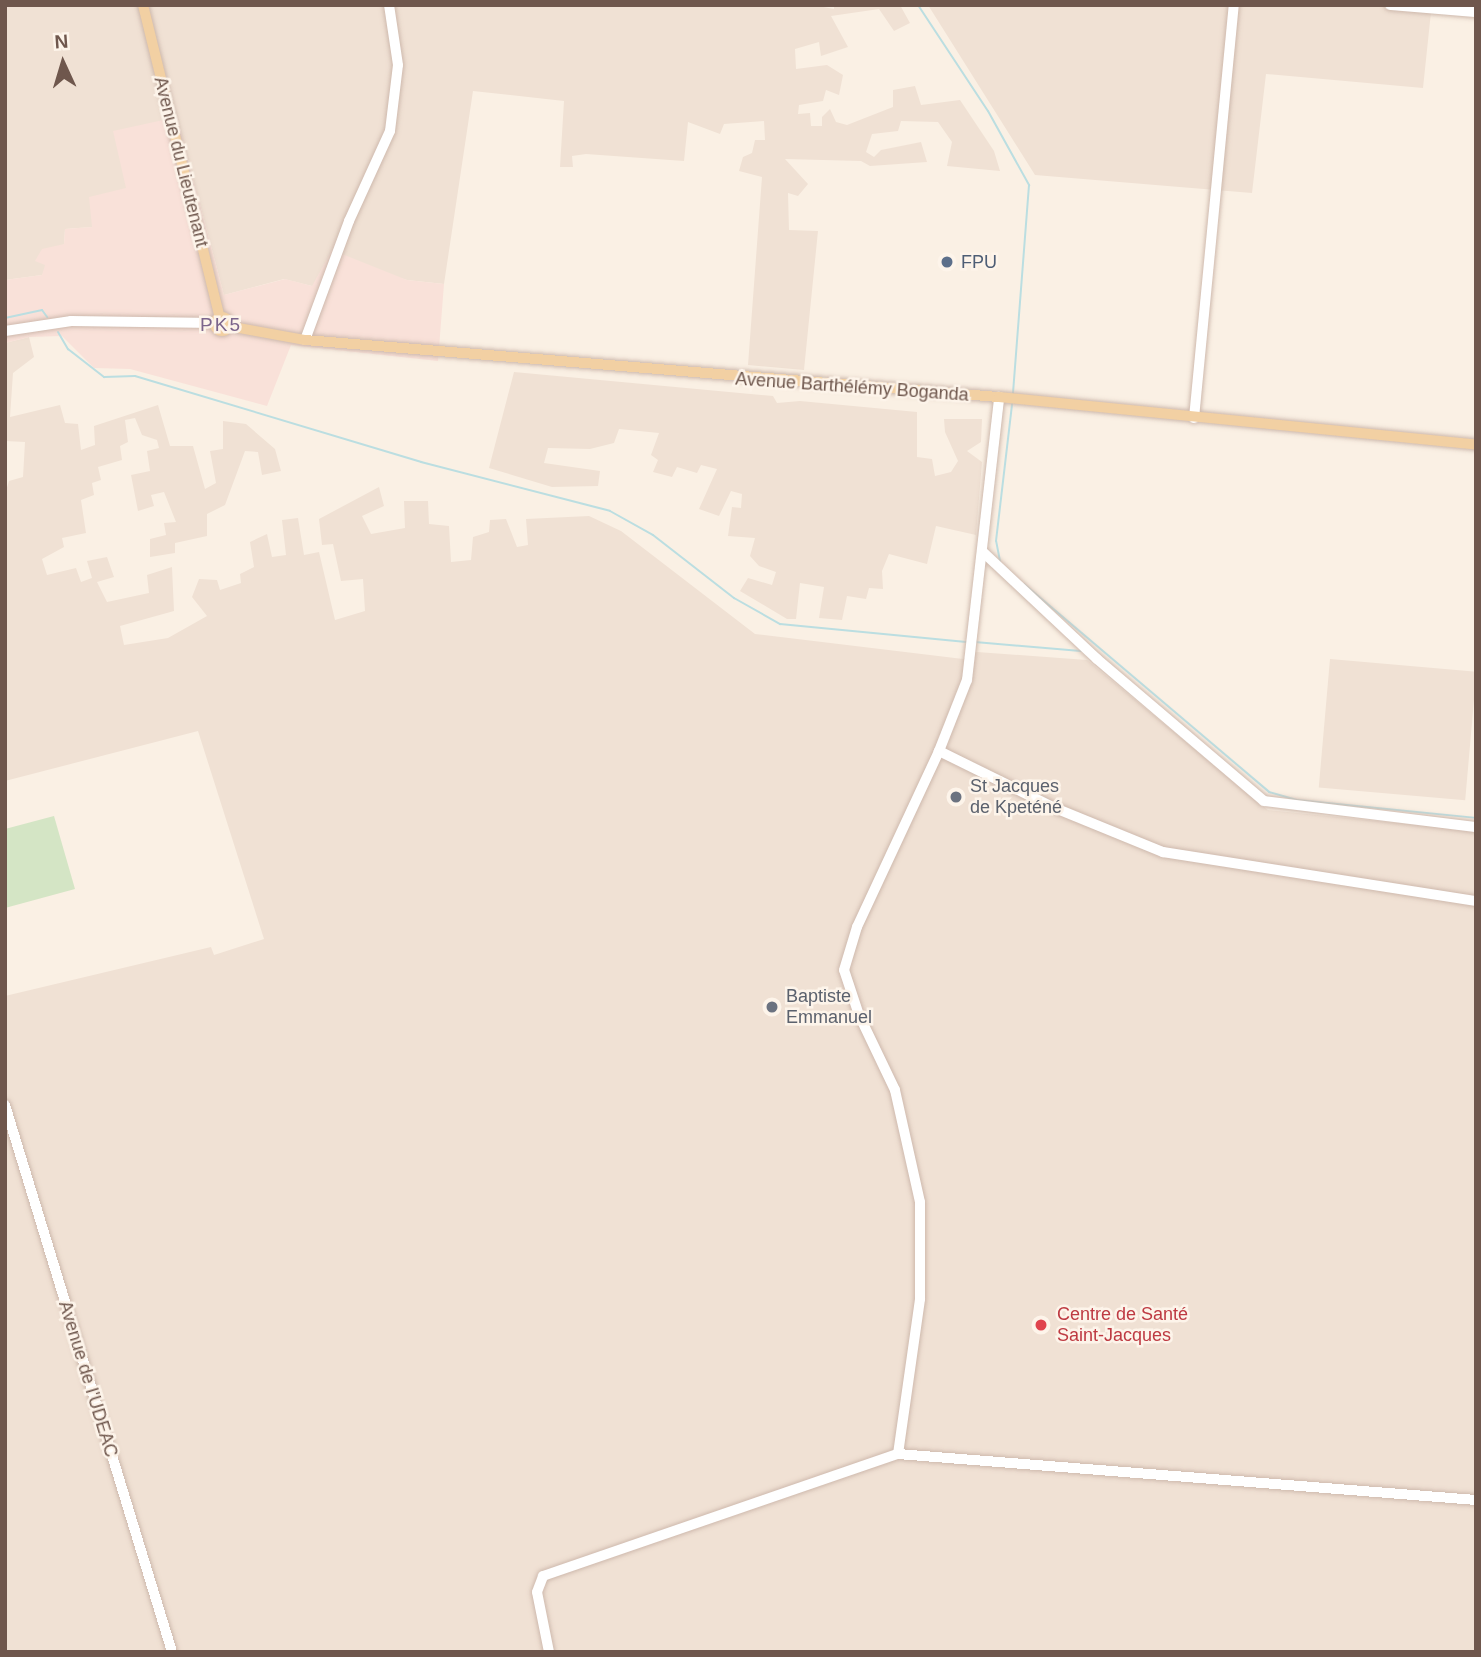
<!DOCTYPE html>
<html>
<head>
<meta charset="utf-8">
<style>
	body { margin:0 }
	#map { position:relative; width:1481px; height:1657px; overflow:hidden; background:#faf0e4; font-family:Helvetica,sans-serif }
	div>[style] { position:absolute }
	.residential>* { inset:0; background:#f0e1d4; transform-origin:0 0 }
	.commercial>* { inset:0; background:#f9e1d9 }
	.green>* { inset:0; background:#d4e5c5 }
	.stream>* { height:2px; margin:-1px; padding:0 1px; transform-origin:1px; border-radius:1px; background:#bbdee1 }
	.roads { filter:drop-shadow(0 0 2px #ceb9ad) drop-shadow(0 0 2px #ceb9ad) }
	.secondary>* { height:10px; margin:-5px; padding:0 5px; transform-origin:5px; border-radius:5px; background:#fff }
	.primary>* { height:10px; margin:-5px; padding:0 5px; transform-origin:5px; border-radius:5px; background:#f2d0a3 }
	.primary>.ring { margin:-5px; padding:0; box-sizing:content-box; background:none; border:10px solid #f2d0a3; border-radius:50% }
	.dots>* { width:19px; height:19px; translate:-50% -50%; box-sizing:border-box; border:4px solid #fdf4ea; border-radius:50% }
	span { translate:-50% -50%; white-space:nowrap; text-align:center; line-height:1.15; -webkit-text-stroke:5px #fdf4ea; paint-order:stroke }
	.street-label { font-size:18px; color:#6f574d }
	.service-label { font-size:18px; color:#4e5e75 }
	.left { translate:0 -50%; text-align:left }
	.worship-label { font-size:18px; color:#5b616d }
	.health-label { font-size:18px; color:#be3a42 }
	.neighbourhood-label { font-size:19px; color:#7c658c; letter-spacing:2px }
	.frame { position:absolute; inset:0; border:7px solid #6f574d; pointer-events:none }
	.north { position:absolute; left:28px; top:28px; width:70px; height:70px; -webkit-text-stroke:5px #fdf4ea; paint-order:stroke; rotate:356deg; font-size:19px; font-weight:700; line-height:28px; text-align:center; color:#6f574d }
	.north::after { content:''; display:block; margin:auto; width:24px; height:32px; background:#6f574d; clip-path:polygon(50% 0,100% 100%,50% 72%,0 100%) }
</style>
</head>
<body>
<div id="map">
	<div class="residential">
		<i style="clip-path:polygon(5px 5px,813px 5px,834px 9px,834px 5px,900px 5px,910px 23px,894px 31px,879px 9px,831px 16px,848px 47px,821px 56px,819px 42px,795px 49px,796px 69px,827px 65px,843px 75px,839px 95px,826px 90px,823px 101px,799px 105px,798px 114px,810px 113px,811px 126px,822px 126px,822px 117px,830px 109px,836px 122px,847px 125px,893px 107px,893px 90px,915px 86px,921px 105px,960px 100px,994px 151px,1000px 171px,947px 166px,952px 142px,938px 122px,901px 121px,898px 131px,872px 134px,866px 152px,874px 157px,881px 150px,921px 142px,927px 162px,870px 166px,861px 161px,785px 159px,808px 184px,798px 196px,788px 193px,789px 230px,818px 231px,804px 370px,748px 365px,762px 177px,739px 171px,743px 157px,752px 153px,755px 140px,765px 140px,764px 121px,724px 124px,720px 134px,688px 122px,684px 161px,586px 154px,572px 156px,573px 167px,560px 167px,564px 101px,473px 91px,444px 284px,407px 280px,377px 271px,312px 286px,284px 279px,224px 295px,177px 117px,126px 188px,92px 227px,65px 229px,64px 244px,42px 275px,5px 280px)"></i>
		<i style="clip-path:polygon(928px 5px,1476px 5px,1476px 17px,1431px 12px,1423px 88px,1266px 74px,1252px 193px,1035px 175px)"></i>
		<i style="clip-path:polygon(29px 337px,34px 357px,13px 373px,10px 417px,60px 405px,65px 423px,78px 424px,81px 450px,95px 445px,94px 426px,158px 405px,170px 446px,193px 446px,205px 489px,216px 483px,210px 451px,223px 449px,223px 421px,246px 424px,275px 449px,281px 471px,262px 475px,258px 452px,245px 451px,225px 505px,207px 514px,207px 536px,175px 543px,175px 553px,150px 557px,150px 539px,166px 535px,164px 523px,176px 522px,164px 492px,151px 495px,154px 506px,138px 511px,131px 475px,150px 471px,147px 451px,159px 448px,157px 440px,142px 435px,135px 418px,125px 420px,128px 442px,120px 446px,122px 460px,98px 467px,101px 480px,92px 483px,94px 495px,81px 500px,86px 533px,62px 538px,64px 547px,42px 559px,47px 575px,76px 568px,81px 582px,92px 578px,87px 561px,107px 557px,114px 577px,97px 582px,107px 602px,149px 593px,147px 575px,172px 567px,174px 611px,120px 626px,124px 645px,168px 638px,207px 616px,192px 597px,199px 579px,217px 580px,220px 590px,241px 583px,240px 574px,254px 567px,250px 542px,267px 534px,272px 557px,286px 555px,282px 520px,298px 518px,304px 555px,319px 552px,335px 620px,365px 611px,363px 579px,341px 581px,333px 544px,322px 545px,319px 519px,379px 487px,384px 506px,362px 516px,371px 534px,405px 528px,404px 501px,428px 501px,429px 524px,449px 526px,451px 562px,471px 560px,473px 537px,489px 532px,490px 520px,506px 519px,517px 547px,528px 545px,526px 519px,589px 516px,621px 531px,755px 634px,963px 659px,977px 652px,1087px 660px,1268px 810px,1476px 831px,1476px 1652px,5px 1652px,5px 996px,211px 947px,214px 955px,264px 939px,198px 731px,5px 781px,5px 494px,9px 481px,23px 477px,25px 442px,5px 441px,5px 343px)"></i>
		<i style="clip-path:polygon(514px 372px,773px 396px,777px 403px,800px 401px,917px 412px,917px 457px,932px 459px,935px 476px,951px 472px,958px 461px,945px 432px,944px 419px,982px 419px,981px 442px,967px 451px,982px 462px,976px 535px,936px 526px,927px 564px,889px 554px,882px 571px,883px 589px,869px 588px,866px 599px,847px 596px,842px 620px,819px 618px,824px 587px,800px 583px,796px 619px,787px 619px,740px 591px,748px 578px,772px 585px,776px 572px,759px 566px,750px 556px,755px 538px,728px 536px,732px 507px,741px 508px,742px 494px,731px 491px,719px 516px,699px 509px,717px 469px,701px 465px,697px 473px,677px 467px,672px 477px,653px 472px,658px 460px,651px 455px,659px 433px,619px 429px,614px 443px,590px 449px,548px 448px,544px 463px,600px 471px,598px 486px,552px 487px,489px 468px)"></i>
		<i style="left:1330px;top:659px;width:147px;height:129px;rotate:5deg"></i>
	</div>
	<div class="commercial">
		<i style="clip-path:polygon(177px 117px,224px 295px,285px 279px,312px 286px,332px 250px,407px 280px,444px 284px,438px 361px,291px 345px,267px 406px,130px 369px,94px 368px,62px 336px,29px 337px,5px 343px,5px 280px,42px 275px,45px 265px,35px 261px,42px 249px,64px 244px,65px 229px,92px 227px,89px 197px,126px 188px,113px 131px)"></i>
	</div>
	<div class="green">
		<i style="clip-path:polygon(54px 816px,75px 889px,5px 908px,5px 829px)"></i>
	</div>
	<div class="stream">
		<i style="left:918px;top:5px;width:127px;rotate:56.6deg"></i>
		<i style="left:988px;top:111px;width:85px;rotate:61deg"></i>
		<i style="left:1029px;top:185px;width:211px;rotate:94.4deg"></i>
		<i style="left:5px;top:318px;width:38px;rotate:-12deg"></i>
		<i style="left:42px;top:310px;width:9px;rotate:54deg"></i>
		<i style="left:58px;top:332px;width:20px;rotate:60deg"></i>
		<i style="left:68px;top:349px;width:46px;rotate:37.9deg"></i>
		<i style="left:104px;top:377px;width:31px;rotate:-2deg"></i>
		<i style="left:135px;top:376px;width:299px;rotate:16.7deg"></i>
		<i style="left:421px;top:462px;width:195px;rotate:14.5deg"></i>
		<i style="left:610px;top:511px;width:49px;rotate:29.2deg"></i>
		<i style="left:653px;top:535px;width:103px;rotate:37.9deg"></i>
		<i style="left:734px;top:598px;width:53px;rotate:29.5deg"></i>
		<i style="left:780px;top:624px;width:187px;rotate:5.5deg"></i>
		<i style="left:1000px;top:561px;width:20px;rotate:-101deg"></i>
		<i style="left:996px;top:541px;width:138px;rotate:-83.3deg"></i>
		<i style="left:1024px;top:584px;width:321px;rotate:40.3deg"></i>
		<i style="left:1269px;top:792px;width:29px;rotate:16deg"></i>
		<i style="left:1297px;top:800px;width:180px;rotate:5.7deg"></i>
		<i style="left:975px;top:642px;width:106px;rotate:4.9deg"></i>
	</div>
	<div class="roads">
		<div class="secondary">
			<i style="left:1390px;top:5px;width:86px;rotate:4.7deg"></i>
			<i style="left:5px;top:331px;width:67px;rotate:-8.6deg"></i>
			<i style="left:71px;top:321px;width:144px;rotate:0.8deg"></i>
			<i style="left:305px;top:340px;width:127px;rotate:-69.7deg"></i>
			<i style="left:349px;top:221px;width:99px;rotate:-65.5deg"></i>
			<i style="left:390px;top:131px;width:66px;rotate:-83.1deg"></i>
			<i style="left:398px;top:65px;width:61px;rotate:-98.5deg"></i>
			<i style="left:1194px;top:418px;width:415px;rotate:-84.5deg"></i>
			<i style="left:983px;top:552px;width:156px;rotate:43.2deg"></i>
			<i style="left:1097px;top:659px;width:219px;rotate:40.4deg"></i>
			<i style="left:1264px;top:801px;width:214px;rotate:7deg"></i>
			<i style="left:939px;top:751px;width:129px;rotate:26.2deg"></i>
			<i style="left:1055px;top:808px;width:117px;rotate:22.2deg"></i>
			<i style="left:1163px;top:852px;width:317px;rotate:8.9deg"></i>
			<i style="left:5px;top:1105px;width:572px;rotate:73.02deg"></i>
			<i style="left:898px;top:1454px;width:157px;rotate:-81.9deg"></i>
			<i style="left:920px;top:1299px;width:97px;rotate:-90deg"></i>
			<i style="left:920px;top:1202px;width:115px;rotate:-102.6deg"></i>
			<i style="left:895px;top:1090px;width:83px;rotate:-115.6deg"></i>
			<i style="left:859px;top:1015px;width:47px;rotate:-108.4deg"></i>
			<i style="left:844px;top:970px;width:45px;rotate:-73.2deg"></i>
			<i style="left:857px;top:927px;width:194px;rotate:-65deg"></i>
			<i style="left:939px;top:751px;width:76px;rotate:-68.5deg"></i>
			<i style="left:967px;top:680px;width:285px;rotate:-83.5deg"></i>
			<i style="left:549px;top:1652px;width:61px;rotate:-101.3deg"></i>
			<i style="left:537px;top:1592px;width:17px;rotate:-69deg"></i>
			<i style="left:543px;top:1576px;width:375px;rotate:-19deg"></i>
			<i style="left:898px;top:1454px;width:580px;rotate:4.55deg"></i>
		</div>
		<div class="primary">
			<i style="left:143px;top:5px;width:322px;rotate:76.2deg"></i>
			<i class="ring" style="left:215px;top:317px;width:4px;height:4px"></i>
			<i style="left:228px;top:326px;width:78px;rotate:10.3deg"></i>
			<i style="left:305px;top:340px;width:696px;rotate:4.7deg"></i>
			<i style="left:999px;top:397px;width:479px;rotate:5.7deg"></i>
		</div>
	</div>
	<div class="dots">
		<i style="left:947px;top:262px;background:#5c6f8a"></i>
		<i style="left:956px;top:797px;background:#6b7280"></i>
		<i style="left:772px;top:1007px;background:#6b7280"></i>
		<i style="left:1041px;top:1325px;background:#e0444e"></i>
	</div>
	<div class="street-label">
		<span style="left:181px;top:162px;rotate:76deg">Avenue du Lieutenant</span>
		<span style="left:852px;top:387px;rotate:4deg">Avenue Barthélémy Boganda</span>
		<span style="left:88px;top:1379px;rotate:73deg">Avenue de I'UDEAC</span>
	</div>
	<div class="service-label">
		<span class="left" style="left:961px;top:262px">FPU</span>
	</div>
	<div class="worship-label">
		<span class="left" style="left:970px;top:797px">St Jacques<br>de Kpeténé</span>
		<span class="left" style="left:786px;top:1007px">Baptiste<br>Emmanuel</span>
	</div>
	<div class="health-label">
		<span class="left" style="left:1057px;top:1325px">Centre de Santé<br>Saint-Jacques</span>
	</div>
	<div class="neighbourhood-label">
		<span style="left:221px;top:325px">PK5</span>
	</div>
	<div class="frame"></div>
	<div class="north">N</div>
</div>
</body>
</html>
